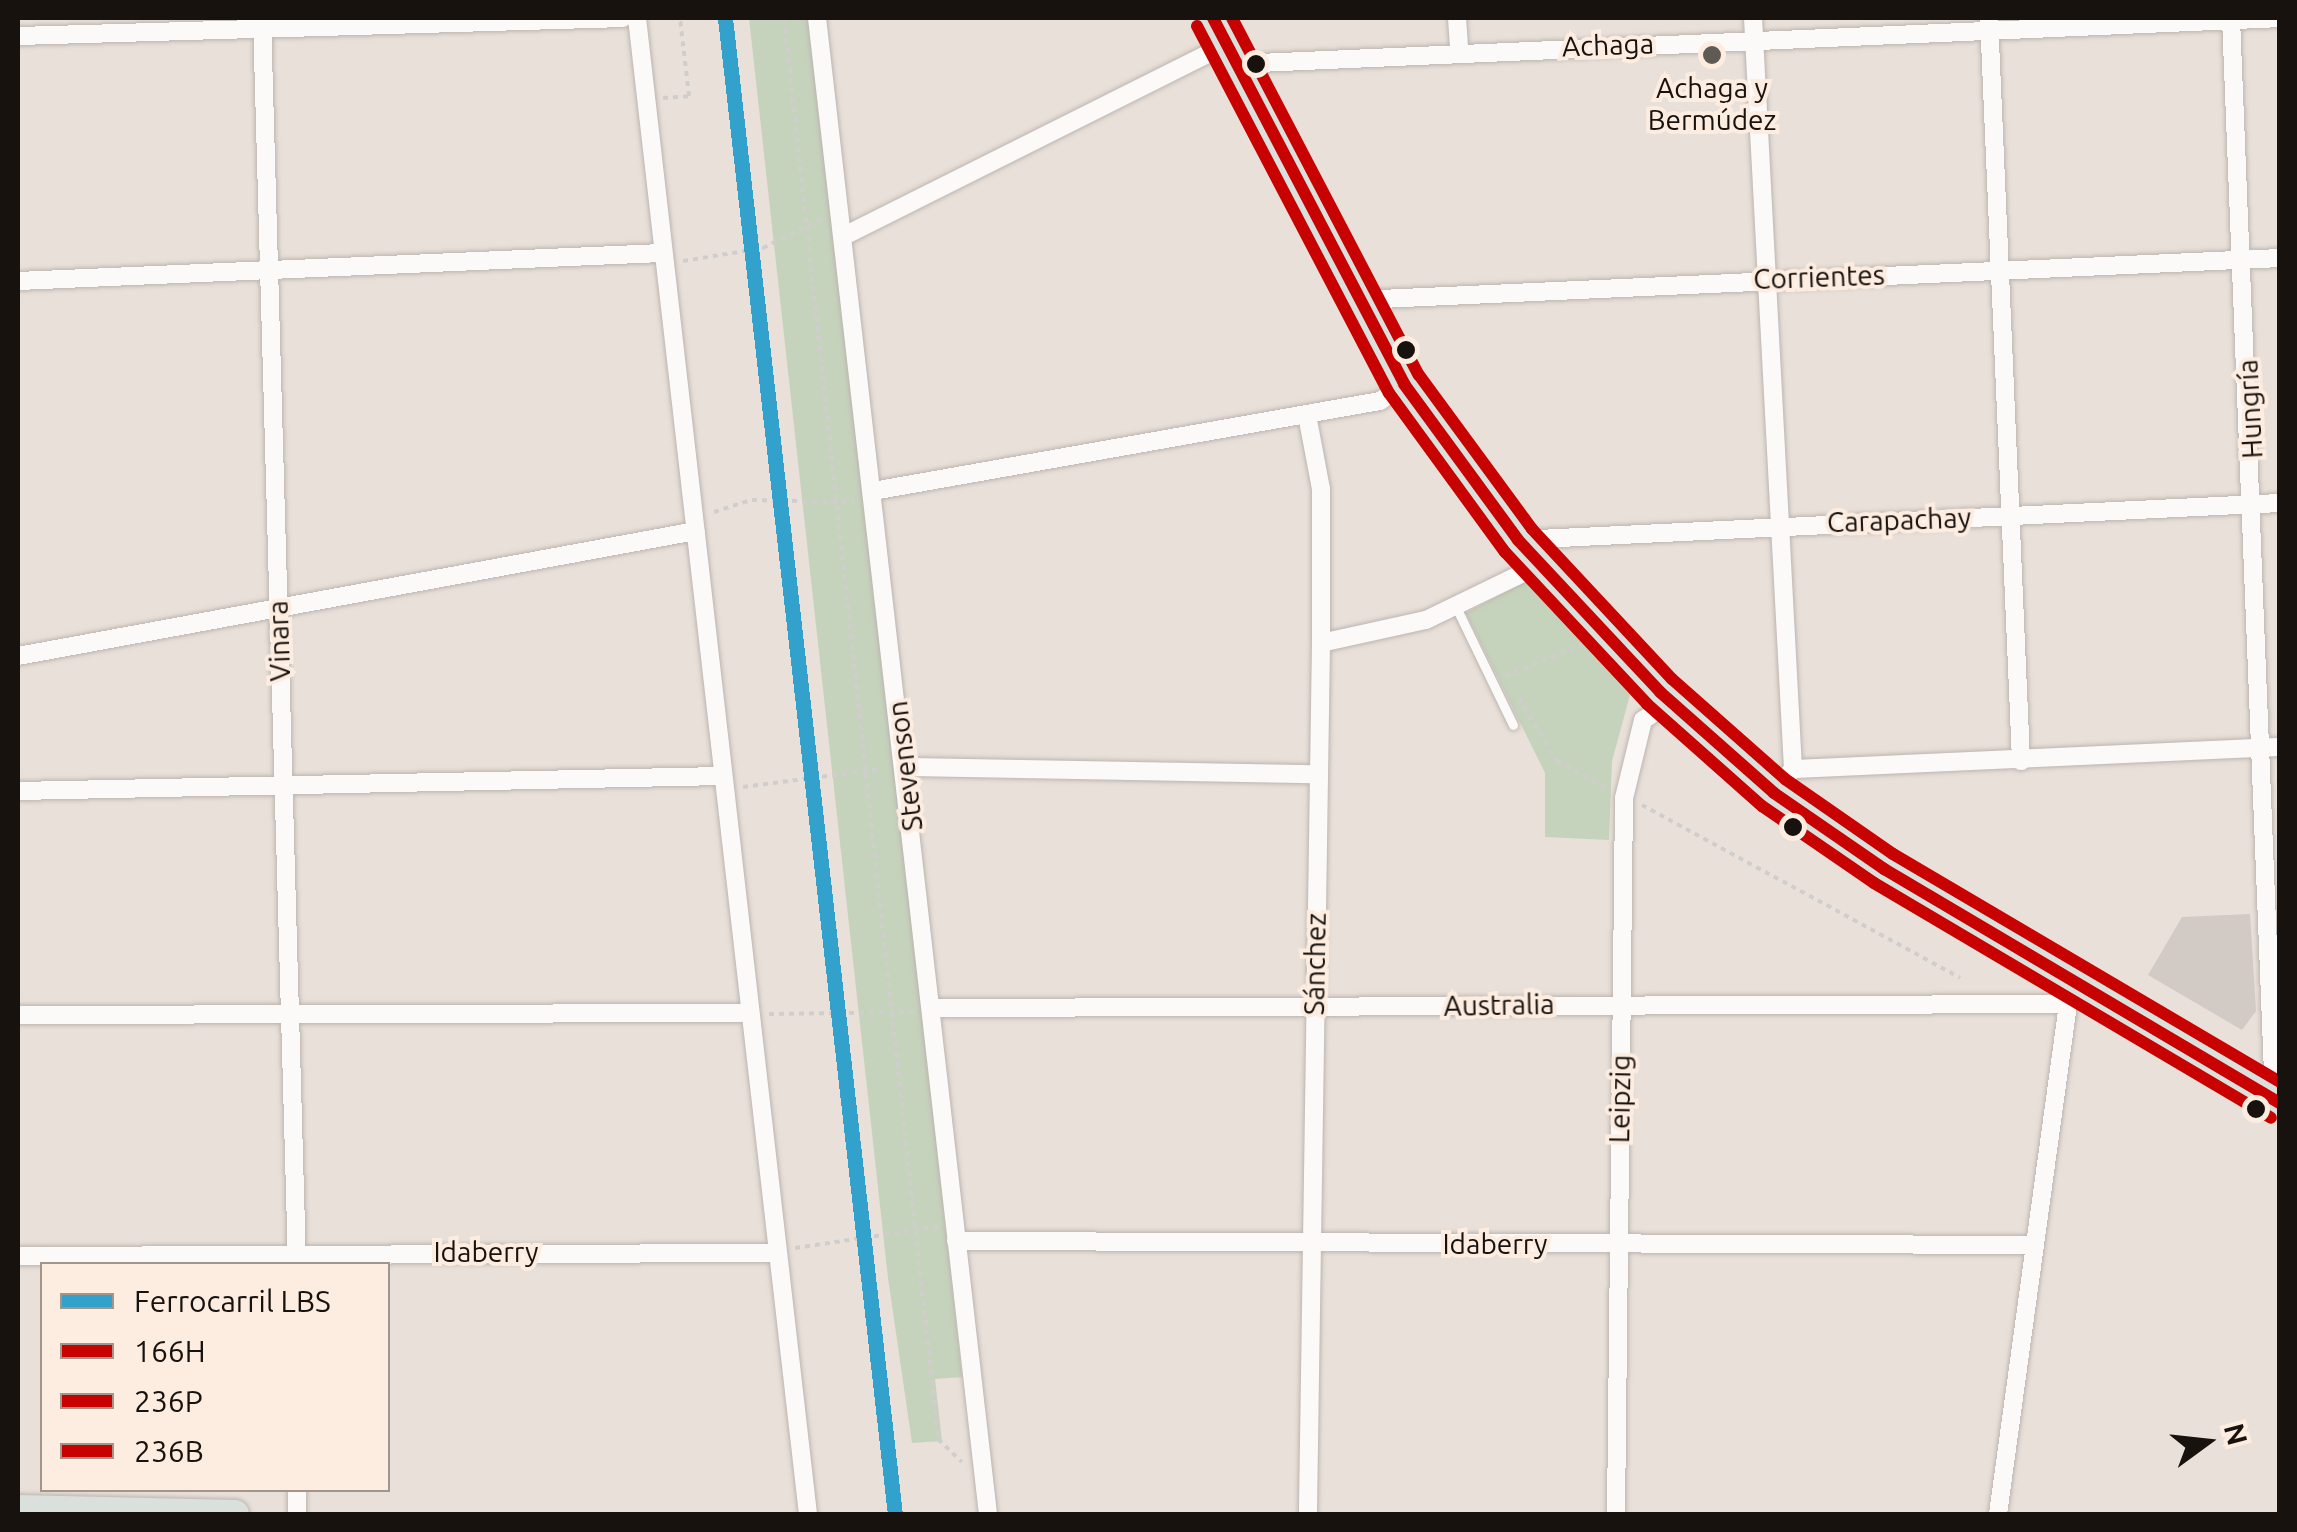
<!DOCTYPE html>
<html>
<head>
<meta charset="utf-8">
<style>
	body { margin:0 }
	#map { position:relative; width:2297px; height:1532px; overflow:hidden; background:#e9e0d9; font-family:Ubuntu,sans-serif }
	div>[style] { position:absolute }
	.green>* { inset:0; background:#c6d3bc }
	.building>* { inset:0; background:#d1cac5 }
	.path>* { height:4px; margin-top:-2px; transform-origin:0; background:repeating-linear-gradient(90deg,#d0cecc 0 5px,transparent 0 10px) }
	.roads { filter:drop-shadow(0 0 2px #bcb5b0) drop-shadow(0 0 2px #bcb5b0) }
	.service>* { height:9px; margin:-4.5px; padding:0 4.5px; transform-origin:4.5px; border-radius:4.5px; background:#fcfaf9 }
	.minor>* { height:18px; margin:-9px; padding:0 9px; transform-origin:9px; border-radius:9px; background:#fcfaf9 }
	.primary>* { height:28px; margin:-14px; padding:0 14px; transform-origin:14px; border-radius:14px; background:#dae1dc }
	.bus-1>* { height:12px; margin:-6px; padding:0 6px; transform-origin:6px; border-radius:6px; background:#c70201 }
	.bus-2>* { height:12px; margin:-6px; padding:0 6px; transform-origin:6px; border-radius:6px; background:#c70201 }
	.bus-3>* { height:12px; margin:-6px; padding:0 6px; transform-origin:6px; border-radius:6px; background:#c70201 }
	.rail-1>* { height:15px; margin:-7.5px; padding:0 7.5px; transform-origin:7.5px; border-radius:7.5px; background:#32a2cc }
	.dots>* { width:28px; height:28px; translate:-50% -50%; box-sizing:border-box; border:5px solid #fdece0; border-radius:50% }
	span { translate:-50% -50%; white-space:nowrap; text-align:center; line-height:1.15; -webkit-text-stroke:8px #fdece0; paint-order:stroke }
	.street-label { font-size:28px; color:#17120e }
	.poi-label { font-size:28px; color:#17120e }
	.frame { position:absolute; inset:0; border:20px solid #17120e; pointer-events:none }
	.legend { position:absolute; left:40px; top:1262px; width:350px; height:230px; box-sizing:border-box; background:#fdece0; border:2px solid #a1958c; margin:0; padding:12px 18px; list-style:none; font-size:30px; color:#17120e }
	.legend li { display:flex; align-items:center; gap:20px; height:50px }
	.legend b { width:50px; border:2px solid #a1958c }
	.north { position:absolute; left:2157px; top:1392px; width:100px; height:100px; -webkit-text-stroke:8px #fdece0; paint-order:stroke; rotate:75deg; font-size:28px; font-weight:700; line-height:40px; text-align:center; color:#17120e }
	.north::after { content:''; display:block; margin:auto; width:35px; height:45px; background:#17120e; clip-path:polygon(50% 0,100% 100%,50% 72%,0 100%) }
</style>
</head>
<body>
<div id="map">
	<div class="green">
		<i style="clip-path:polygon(749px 18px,813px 18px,962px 1377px,935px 1379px,942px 1441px,912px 1443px,888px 1278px)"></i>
		<i style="clip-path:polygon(1525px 582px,1630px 695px,1612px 761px,1609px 840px,1545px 837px,1545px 773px,1466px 613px)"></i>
	</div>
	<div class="building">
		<i style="clip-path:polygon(2250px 914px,2256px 1011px,2242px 1030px,2148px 975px,2182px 917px)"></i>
	</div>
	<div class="path">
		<i style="left:784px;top:18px;width:1429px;rotate:83.81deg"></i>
		<i style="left:938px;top:1439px;width:33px;rotate:44deg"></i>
		<i style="left:663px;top:98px;width:26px;rotate:-4deg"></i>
		<i style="left:689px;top:96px;width:79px;rotate:-96.6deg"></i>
		<i style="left:683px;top:261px;width:81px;rotate:-9.2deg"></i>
		<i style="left:763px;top:248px;width:65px;rotate:-26.6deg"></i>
		<i style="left:714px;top:512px;width:40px;rotate:-18deg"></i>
		<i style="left:752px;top:500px;width:103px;rotate:1.1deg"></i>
		<i style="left:1505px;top:676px;width:85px;rotate:-22.1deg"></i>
		<i style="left:1519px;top:698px;width:74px;rotate:58.9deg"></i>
		<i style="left:1557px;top:761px;width:56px;rotate:28.9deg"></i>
		<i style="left:743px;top:787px;width:140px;rotate:-7.4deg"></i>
		<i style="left:1642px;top:805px;width:362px;rotate:28.5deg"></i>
		<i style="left:769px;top:1014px;width:145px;rotate:-0.8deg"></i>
		<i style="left:795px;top:1248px;width:145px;rotate:-8.4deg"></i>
	</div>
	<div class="roads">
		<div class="service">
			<i style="left:1456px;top:607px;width:131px;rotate:64.2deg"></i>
		</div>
		<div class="minor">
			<i style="left:262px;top:18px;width:1246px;rotate:88.39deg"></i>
			<i style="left:637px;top:18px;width:1506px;rotate:83.48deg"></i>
			<i style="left:817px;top:18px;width:1506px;rotate:83.48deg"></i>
			<i style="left:1457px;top:18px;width:32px;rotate:86deg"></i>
			<i style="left:1753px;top:18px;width:752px;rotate:86.95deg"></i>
			<i style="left:1989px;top:18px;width:744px;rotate:87.53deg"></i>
			<i style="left:2231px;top:18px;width:1082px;rotate:87.72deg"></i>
			<i style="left:18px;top:36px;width:605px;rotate:-1.7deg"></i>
			<i style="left:1236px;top:64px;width:1045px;rotate:-2.52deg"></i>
			<i style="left:846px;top:235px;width:425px;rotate:-26.6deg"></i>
			<i style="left:18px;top:281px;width:646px;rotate:-2.49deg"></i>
			<i style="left:1359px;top:300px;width:922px;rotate:-2.61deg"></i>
			<i style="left:1307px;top:415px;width:75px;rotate:79.3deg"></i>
			<i style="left:1321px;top:489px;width:154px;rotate:90deg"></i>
			<i style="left:1321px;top:643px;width:871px;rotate:90.86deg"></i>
			<i style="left:873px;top:491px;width:515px;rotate:-10.07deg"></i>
			<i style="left:1380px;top:401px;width:29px;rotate:-35deg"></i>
			<i style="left:1518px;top:540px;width:763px;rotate:-2.78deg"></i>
			<i style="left:1321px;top:643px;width:107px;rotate:-12.4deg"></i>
			<i style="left:1426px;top:620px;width:127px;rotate:-25.8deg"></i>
			<i style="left:18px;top:656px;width:689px;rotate:-10.45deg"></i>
			<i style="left:905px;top:767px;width:414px;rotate:1deg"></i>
			<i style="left:18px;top:791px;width:704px;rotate:-1.22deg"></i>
			<i style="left:1774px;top:793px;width:31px;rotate:-52deg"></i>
			<i style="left:1793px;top:769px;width:487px;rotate:-2.6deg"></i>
			<i style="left:933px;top:1008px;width:1132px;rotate:-0.2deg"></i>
			<i style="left:18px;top:1015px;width:731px;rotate:-0.16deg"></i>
			<i style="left:956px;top:1241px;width:1077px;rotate:0.21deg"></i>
			<i style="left:18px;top:1256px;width:757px;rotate:-0.23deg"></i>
			<i style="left:297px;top:1490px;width:24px;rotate:90deg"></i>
			<i style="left:1616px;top:1514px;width:716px;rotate:-89.36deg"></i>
			<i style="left:1624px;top:798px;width:80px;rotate:-76.3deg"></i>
			<i style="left:1643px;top:720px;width:33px;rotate:-33deg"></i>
			<i style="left:1998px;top:1514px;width:522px;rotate:-82.18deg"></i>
		</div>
		<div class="primary">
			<i style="left:1213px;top:18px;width:413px;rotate:62.4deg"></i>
			<i style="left:1404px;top:384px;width:193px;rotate:53.8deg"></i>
			<i style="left:1518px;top:540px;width:208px;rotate:46.9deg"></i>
			<i style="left:1660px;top:692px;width:152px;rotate:41.5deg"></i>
			<i style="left:1774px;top:793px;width:134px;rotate:34.6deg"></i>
			<i style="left:1884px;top:869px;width:460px;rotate:30.6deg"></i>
			<i style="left:18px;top:1509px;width:217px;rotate:1.3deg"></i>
		</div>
	</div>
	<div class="bus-1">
		<i style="left:1213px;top:18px;width:413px;rotate:62.4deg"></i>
		<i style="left:1404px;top:384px;width:193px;rotate:53.8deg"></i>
		<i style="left:1518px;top:540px;width:208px;rotate:46.9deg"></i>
		<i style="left:1660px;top:692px;width:152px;rotate:41.5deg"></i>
		<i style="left:1774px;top:793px;width:134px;rotate:34.6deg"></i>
		<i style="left:1884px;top:869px;width:460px;rotate:30.6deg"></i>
	</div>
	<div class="bus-2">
		<i style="left:1197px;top:26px;width:414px;rotate:62.4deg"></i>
		<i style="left:1389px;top:393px;width:197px;rotate:53.9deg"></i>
		<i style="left:1505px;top:552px;width:208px;rotate:46.9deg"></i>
		<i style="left:1647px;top:704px;width:154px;rotate:41.6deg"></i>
		<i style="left:1762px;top:806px;width:136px;rotate:34.5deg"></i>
		<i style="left:1874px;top:883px;width:461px;rotate:30.6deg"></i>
	</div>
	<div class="bus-3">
		<i style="left:1232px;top:18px;width:403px;rotate:62.4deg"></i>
		<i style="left:1419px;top:375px;width:191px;rotate:53.7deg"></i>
		<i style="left:1532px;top:529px;width:205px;rotate:47deg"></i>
		<i style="left:1672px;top:679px;width:151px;rotate:41.5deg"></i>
		<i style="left:1785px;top:779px;width:131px;rotate:34.8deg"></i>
		<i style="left:1893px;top:854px;width:449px;rotate:30.5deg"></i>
	</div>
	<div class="rail-1">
		<i style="left:725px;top:18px;width:1506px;rotate:83.52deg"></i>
	</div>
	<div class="dots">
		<i style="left:1712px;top:55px;background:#605a55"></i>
		<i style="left:1256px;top:64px;background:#17120e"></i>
		<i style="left:1406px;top:350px;background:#17120e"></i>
		<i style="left:1793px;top:827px;background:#17120e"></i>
		<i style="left:2256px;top:1109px;background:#17120e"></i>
	</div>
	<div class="street-label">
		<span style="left:1608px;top:45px;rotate:-2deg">Achaga</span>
		<span style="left:1819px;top:277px;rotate:-2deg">Corrientes</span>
		<span style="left:2250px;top:409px;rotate:-93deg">Hungría</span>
		<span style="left:1899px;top:520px;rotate:-2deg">Carapachay</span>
		<span style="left:279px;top:641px;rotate:-92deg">Vinara</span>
		<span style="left:905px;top:766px;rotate:-97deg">Stevenson</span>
		<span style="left:1315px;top:964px;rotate:-89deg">Sánchez</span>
		<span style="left:1499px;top:1005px;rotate:-1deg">Australia</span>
		<span style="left:1620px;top:1099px;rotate:-89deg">Leipzig</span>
		<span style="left:1495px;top:1244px">Idaberry</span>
		<span style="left:486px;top:1252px">Idaberry</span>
	</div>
	<div class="poi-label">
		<span style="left:1712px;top:104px">Achaga y<br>Bermúdez</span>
	</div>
	<div class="frame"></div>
	<ul class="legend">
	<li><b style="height:12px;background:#32a2cc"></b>Ferrocarril LBS</li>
	<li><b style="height:12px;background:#c70201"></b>166H</li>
	<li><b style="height:12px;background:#c70201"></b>236P</li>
	<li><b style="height:12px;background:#c70201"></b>236B</li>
	</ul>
	<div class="north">N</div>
</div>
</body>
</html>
